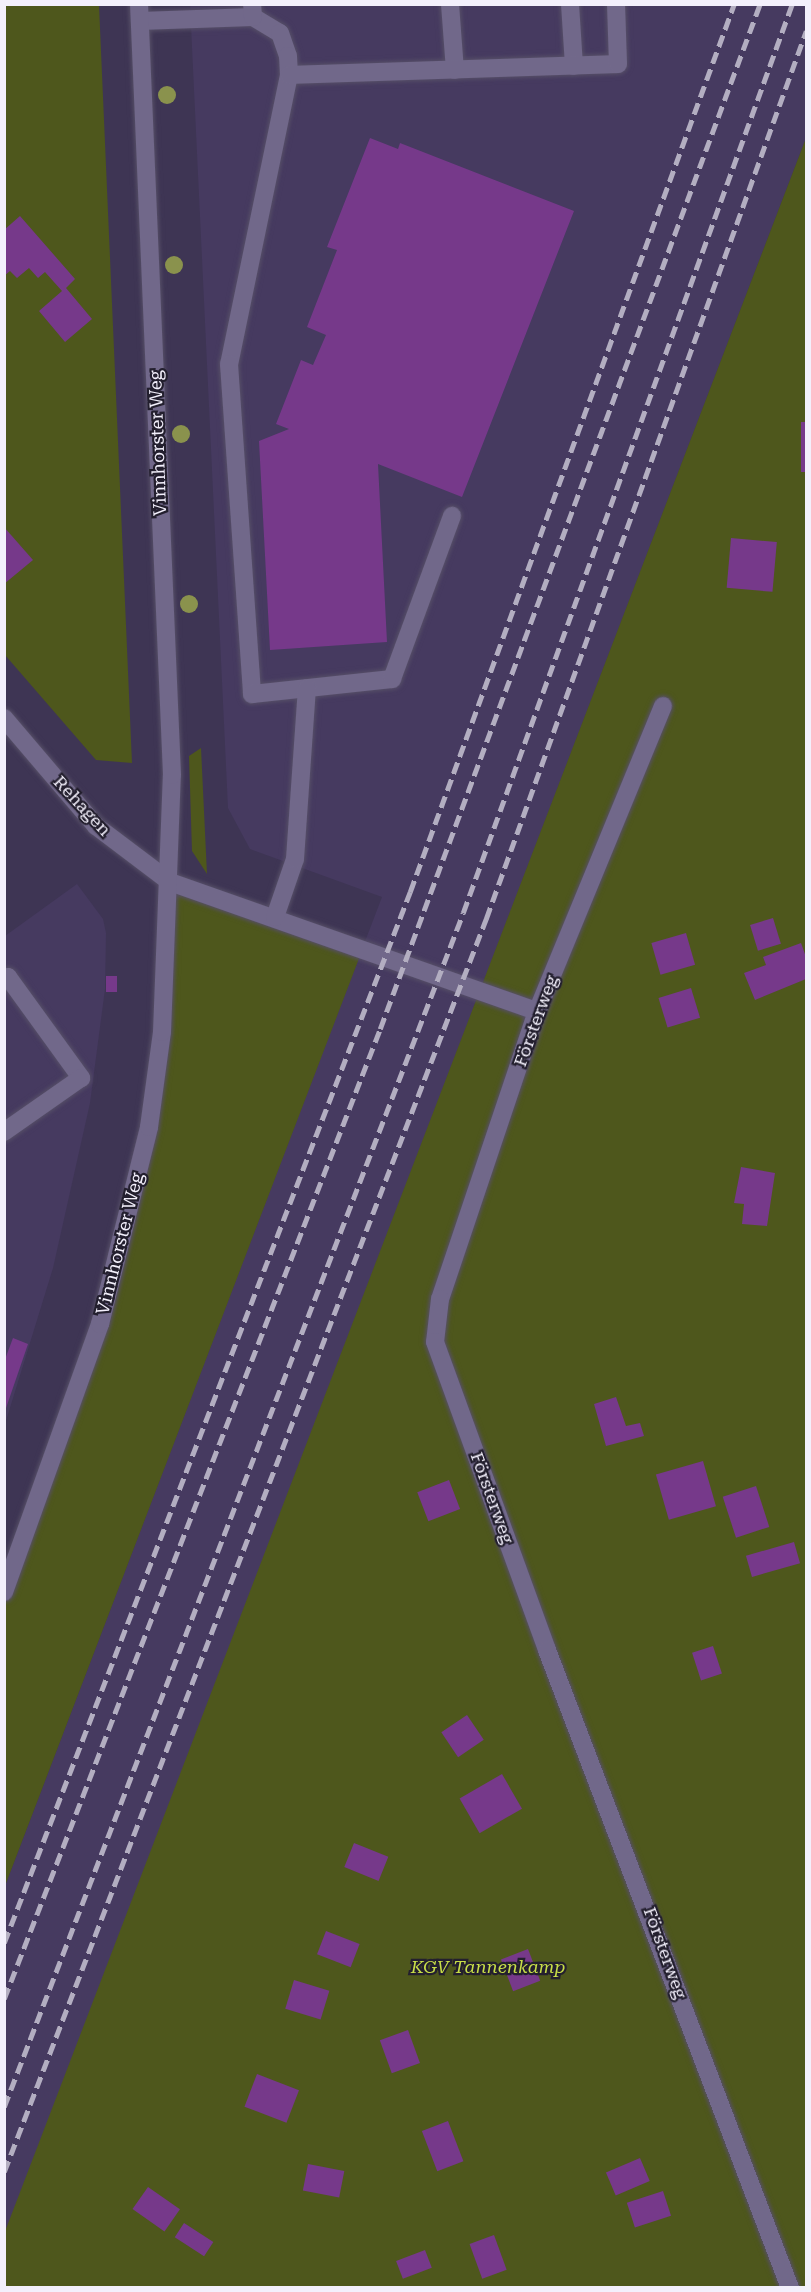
<!DOCTYPE html>
<html>
<head>
<meta charset="utf-8">
<style>
	body { margin:0 }
	#map { position:relative; width:811px; height:2292px; overflow:hidden; background:#3e3554; font-family:"Roboto Serif",serif }
	div>[style] { position:absolute }
	.built>* { inset:0; background:#463a60 }
	.green>* { inset:0; background:#4e571c }
	.building>* { inset:0; background:#76398a; transform-origin:0 0 }
	.roads { filter:drop-shadow(0 0 2px #564f67) drop-shadow(0 0 2px #564f67) }
	.minor>* { height:18px; margin:-9px; padding:0 9px; transform-origin:9px; border-radius:9px; background:#71688a }
	.rail>* { height:4.5px; margin-top:-2.25px; transform-origin:0; background:repeating-linear-gradient(90deg,#b3aec1 0 12px,transparent 0 18px) }
	.trees>* { width:18px; height:18px; margin:-9px; border-radius:50%; background:#8a924d }
	span { translate:-50% -50%; white-space:nowrap; text-align:center; line-height:1.15; -webkit-text-stroke:4.5px #231f2e; paint-order:stroke }
	.street-label { font-size:18px; color:#f3f0fc }
	.park-label { font-size:18px; color:#c8de48; font-style:italic }
	.frame { position:absolute; inset:0; border:6px solid #f3f0fc; pointer-events:none }
</style>
</head>
<body>
<div id="map">
	<div class="built">
		<i style="clip-path:polygon(190px 5px,806px 5px,806px 138px,5px 2234px,5px 1886px,382px 897px,250px 849px,228px 808px)"></i>
		<i style="clip-path:polygon(77px 884px,103px 919px,106px 933px,105px 989px,90px 1103px,53px 1268px,5px 1424px,5px 936px)"></i>
	</div>
	<div class="green">
		<i style="clip-path:polygon(4px 5px,99px 5px,132px 763px,96px 760px,5px 655px)"></i>
		<i style="clip-path:polygon(806px 138px,806px 2287px,5px 2287px,4px 2234px)"></i>
		<i style="clip-path:polygon(201px 748px,207px 874px,192px 851px,189px 756px)"></i>
		<i style="clip-path:polygon(170px 882px,363px 948px,5px 1886px,5px 1592px,58px 1449px,149px 1127px)"></i>
	</div>
	<div class="building">
		<i style="clip-path:polygon(370px 138px,398px 149px,400px 143px,574px 211px,462px 497px,378px 464px,387px 642px,270px 650px,259px 441px,289px 429px,276px 424px,301px 360px,313px 365px,326px 335px,307px 327px,337px 250px,327px 247px)"></i>
		<i style="clip-path:polygon(20px 216px,75px 279px,66px 288px,92px 319px,65px 342px,39px 311px,62px 291px,45px 272px,38px 278px,29px 268px,17px 278px,10px 271px,4px 276px,4px 230px)"></i>
		<i style="left:801px;top:422px;width:5px;height:50px"></i>
		<i style="clip-path:polygon(4px 527px,33px 560px,4px 584px)"></i>
		<i style="left:731px;top:538px;width:46px;height:50px;rotate:5deg"></i>
		<i style="left:773px;top:918px;width:27px;height:24px;rotate:73deg"></i>
		<i style="left:686px;top:933px;width:33px;height:36px;rotate:74deg"></i>
		<i style="clip-path:polygon(801px 943px,806px 957px,806px 979px,755px 1000px,744px 973px,766px 965px,763px 957px)"></i>
		<i style="left:106px;top:976px;width:11px;height:16px"></i>
		<i style="left:691px;top:988px;width:31px;height:34px;rotate:73deg"></i>
		<i style="clip-path:polygon(741px 1167px,775px 1173px,767px 1226px,742px 1224px,744px 1204px,734px 1203px)"></i>
		<i style="clip-path:polygon(13px 1338px,28px 1344px,5px 1411px,4px 1362px)"></i>
		<i style="clip-path:polygon(616px 1397px,626px 1426px,640px 1423px,644px 1436px,606px 1446px,594px 1404px)"></i>
		<i style="left:703px;top:1461px;width:47px;height:49px;rotate:74deg"></i>
		<i style="left:449px;top:1480px;width:31px;height:34px;rotate:69deg"></i>
		<i style="left:756px;top:1486px;width:43px;height:35px;rotate:72deg"></i>
		<i style="left:794px;top:1542px;width:22px;height:50px;rotate:74deg"></i>
		<i style="left:713px;top:1646px;width:29px;height:22px;rotate:72deg"></i>
		<i style="left:467px;top:1715px;width:30px;height:31px;rotate:56deg"></i>
		<i style="left:502px;top:1774px;width:40px;height:49px;rotate:60deg"></i>
		<i style="left:354px;top:1843px;width:37px;height:26px;rotate:22deg"></i>
		<i style="left:326px;top:1931px;width:36px;height:25px;rotate:21deg"></i>
		<i style="left:528px;top:1949px;width:34px;height:29px;rotate:69deg"></i>
		<i style="left:294px;top:1980px;width:37px;height:30px;rotate:17deg"></i>
		<i style="left:408px;top:2030px;width:35px;height:30px;rotate:70deg"></i>
		<i style="left:257px;top:2074px;width:45px;height:35px;rotate:21deg"></i>
		<i style="left:448px;top:2121px;width:43px;height:28px;rotate:69deg"></i>
		<i style="left:640px;top:2158px;width:25px;height:37px;rotate:67deg"></i>
		<i style="left:308px;top:2164px;width:37px;height:27px;rotate:11deg"></i>
		<i style="left:148px;top:2187px;width:39px;height:27px;rotate:35deg"></i>
		<i style="left:663px;top:2191px;width:26px;height:38px;rotate:72deg"></i>
		<i style="left:184px;top:2223px;width:35px;height:17px;rotate:33deg"></i>
		<i style="left:494px;top:2235px;width:37px;height:26px;rotate:70deg"></i>
		<i style="left:425px;top:2250px;width:19px;height:31px;rotate:69deg"></i>
	</div>
	<div class="roads">
		<div class="minor">
			<i style="left:450px;top:4px;width:66px;rotate:85.7deg"></i>
			<i style="left:570px;top:4px;width:62px;rotate:86.3deg"></i>
			<i style="left:253px;top:17px;width:31px;rotate:31deg"></i>
			<i style="left:280px;top:33px;width:24px;rotate:71deg"></i>
			<i style="left:288px;top:56px;width:19px;rotate:87deg"></i>
			<i style="left:289px;top:75px;width:295px;rotate:101.7deg"></i>
			<i style="left:229px;top:364px;width:331px;rotate:86deg"></i>
			<i style="left:252px;top:694px;width:141px;rotate:-6.1deg"></i>
			<i style="left:392px;top:679px;width:174px;rotate:-69.8deg"></i>
			<i style="left:140px;top:21px;width:113px;rotate:-2deg"></i>
			<i style="left:253px;top:17px;width:13px;rotate:-94deg"></i>
			<i style="left:289px;top:75px;width:329px;rotate:-1.9deg"></i>
			<i style="left:618px;top:64px;width:60px;rotate:-91.9deg"></i>
			<i style="left:663px;top:706px;width:330px;rotate:112.4deg"></i>
			<i style="left:537px;top:1011px;width:304px;rotate:108.6deg"></i>
			<i style="left:440px;top:1299px;width:43px;rotate:96.6deg"></i>
			<i style="left:435px;top:1342px;width:328px;rotate:70deg"></i>
			<i style="left:547px;top:1650px;width:683px;rotate:69.15deg"></i>
			<i style="left:4px;top:718px;width:142px;rotate:49.6deg"></i>
			<i style="left:96px;top:826px;width:93px;rotate:37.1deg"></i>
			<i style="left:170px;top:882px;width:389px;rotate:19.4deg"></i>
			<i style="left:275px;top:917px;width:61px;rotate:-71deg"></i>
			<i style="left:295px;top:859px;width:171px;rotate:-86deg"></i>
			<i style="left:4px;top:980px;width:5px;rotate:-37deg"></i>
			<i style="left:8px;top:977px;width:125px;rotate:54.1deg"></i>
			<i style="left:81px;top:1078px;width:94px;rotate:145deg"></i>
			<i style="left:4px;top:1592px;width:285px;rotate:-70.3deg"></i>
			<i style="left:100px;top:1324px;width:203px;rotate:-76deg"></i>
			<i style="left:149px;top:1127px;width:96px;rotate:-82.2deg"></i>
			<i style="left:162px;top:1032px;width:257px;rotate:-87.8deg"></i>
			<i style="left:172px;top:775px;width:772px;rotate:-92.45deg"></i>
		</div>
	</div>
	<div class="rail">
		<i style="left:4px;top:1943px;width:1127px;rotate:-68.88deg"></i>
		<i style="left:410px;top:892px;width:945px;rotate:-69.95deg"></i>
		<i style="left:4px;top:1999px;width:1040px;rotate:-68.81deg"></i>
		<i style="left:380px;top:1029px;width:1093px;rotate:-69.66deg"></i>
		<i style="left:4px;top:2107px;width:1279px;rotate:-68.97deg"></i>
		<i style="left:463px;top:913px;width:967px;rotate:-70.1deg"></i>
		<i style="left:4px;top:2172px;width:1343px;rotate:-68.96deg"></i>
		<i style="left:486px;top:919px;width:944px;rotate:-70.18deg"></i>
	</div>
	<div class="trees">
		<i style="left:167px;top:95px"></i>
		<i style="left:174px;top:265px"></i>
		<i style="left:181px;top:434px"></i>
		<i style="left:189px;top:604px"></i>
	</div>
	<div class="street-label">
		<span style="left:158px;top:443px;rotate:-92deg">Vinnhorster Weg</span>
		<span style="left:82px;top:806px;rotate:47deg">Rehagen</span>
		<span style="left:536px;top:1021px;rotate:-70deg">Försterweg</span>
		<span style="left:120px;top:1244px;rotate:-76deg">Vinnhorster Weg</span>
		<span style="left:492px;top:1498px;rotate:70deg">Försterweg</span>
		<span style="left:665px;top:1953px;rotate:70deg">Försterweg</span>
	</div>
	<div class="park-label">
		<span style="left:488px;top:1967px">KGV Tannenkamp</span>
	</div>
	<div class="frame"></div>
</div>
</body>
</html>
